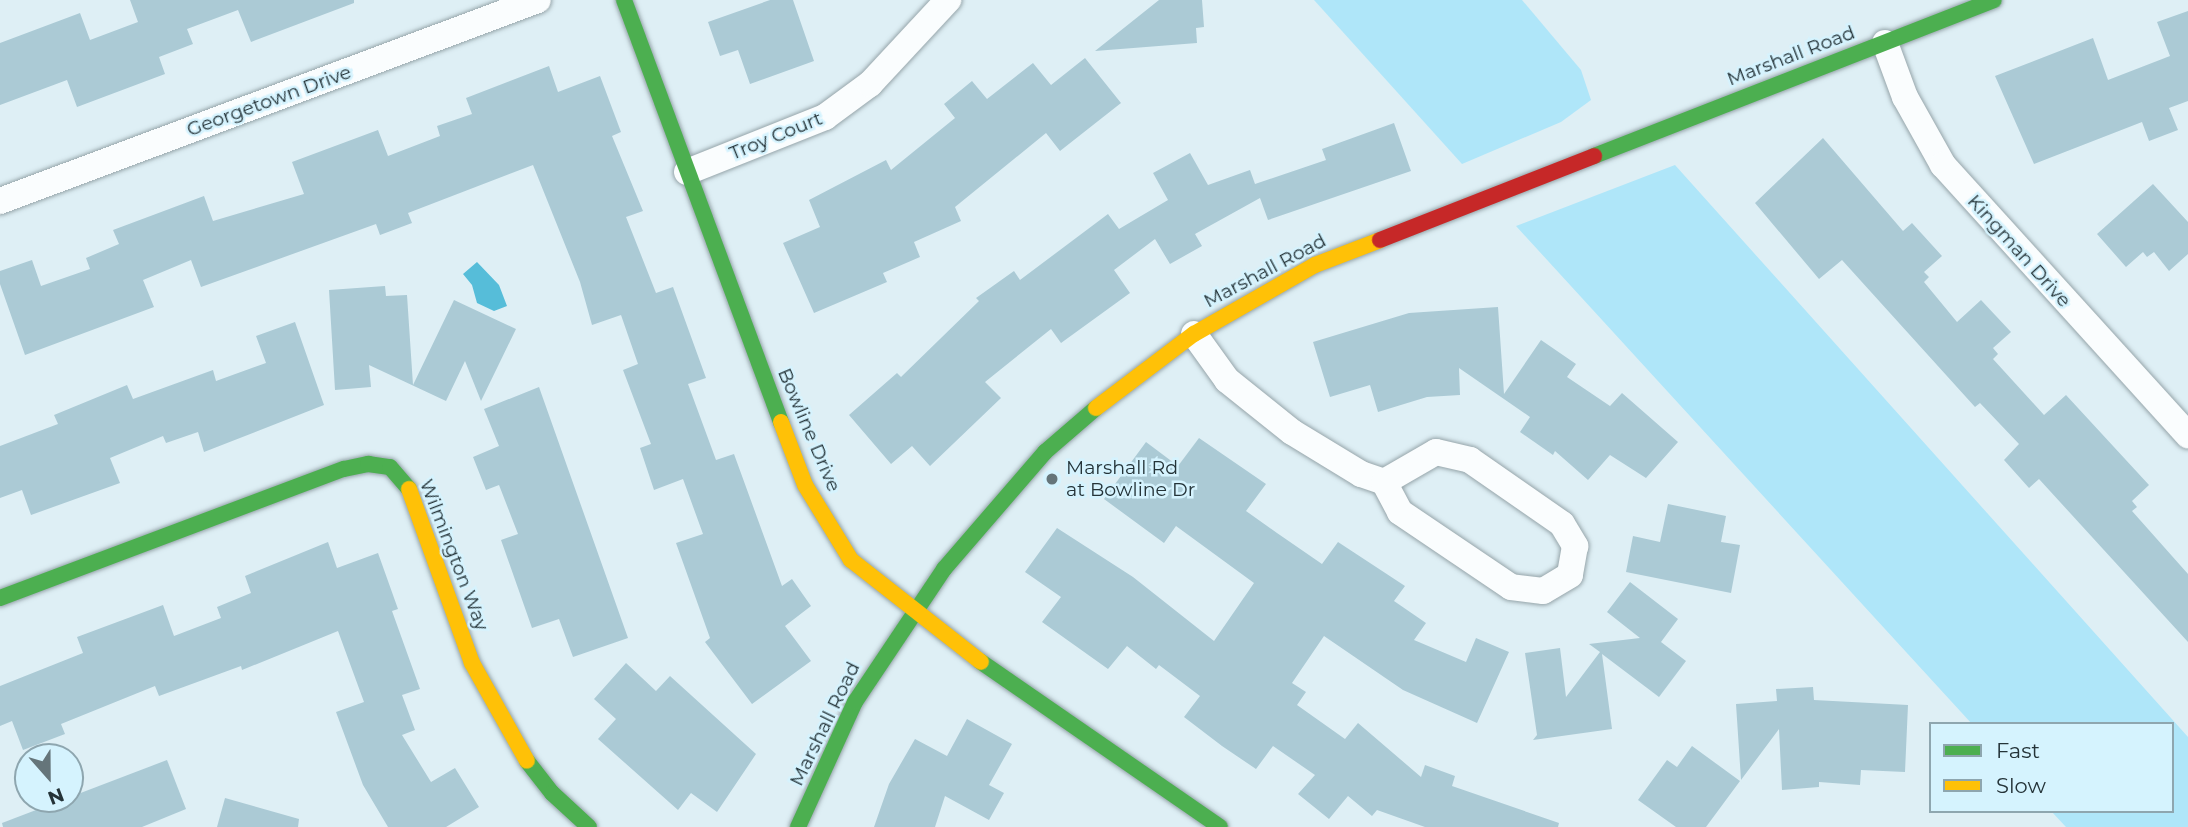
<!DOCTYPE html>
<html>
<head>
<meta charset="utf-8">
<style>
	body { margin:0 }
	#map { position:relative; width:2188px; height:827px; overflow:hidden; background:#deeff5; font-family:Montserrat,sans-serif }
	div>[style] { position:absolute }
	.green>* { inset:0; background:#afe6f9 }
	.water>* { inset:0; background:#56bdd9 }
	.building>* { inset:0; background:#abcad5 }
	.roads { filter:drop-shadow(0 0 2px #96a5aa) drop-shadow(0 0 2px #96a5aa) }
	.street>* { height:26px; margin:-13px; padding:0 13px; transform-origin:13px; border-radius:13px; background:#fafdfe }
	.fast>* { height:16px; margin:-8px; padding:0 8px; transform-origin:8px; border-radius:8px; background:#4caf50 }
	.slow>* { height:16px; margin:-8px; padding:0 8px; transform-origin:8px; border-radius:8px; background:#ffc107 }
	.jam>* { height:16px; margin:-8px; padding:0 8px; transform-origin:8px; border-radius:8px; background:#c62828 }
	.dots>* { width:19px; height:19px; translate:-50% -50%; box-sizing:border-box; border:4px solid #d5f3fe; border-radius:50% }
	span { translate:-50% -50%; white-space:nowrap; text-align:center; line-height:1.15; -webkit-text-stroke:5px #d5f3fe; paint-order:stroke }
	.street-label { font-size:19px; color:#243338 }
	.poi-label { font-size:19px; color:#243338 }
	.left { translate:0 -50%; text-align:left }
	.legend { position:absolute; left:1929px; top:722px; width:245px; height:91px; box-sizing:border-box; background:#d5f3fe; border:2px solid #8ea6af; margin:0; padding:9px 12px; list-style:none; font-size:21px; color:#243338 }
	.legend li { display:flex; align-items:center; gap:14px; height:35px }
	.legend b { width:35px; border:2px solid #8ea6af }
	.north { position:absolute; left:14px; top:743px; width:70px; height:70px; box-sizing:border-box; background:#d5f3fe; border:2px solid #8ea6af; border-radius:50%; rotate:159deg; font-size:19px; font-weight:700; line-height:28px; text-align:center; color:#243338 }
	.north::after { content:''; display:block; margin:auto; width:24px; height:32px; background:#65757a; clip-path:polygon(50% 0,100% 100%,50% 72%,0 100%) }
</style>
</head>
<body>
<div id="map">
	<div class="green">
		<i style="clip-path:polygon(1314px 0,1522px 0,1581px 70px,1591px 100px,1561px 122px,1462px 164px)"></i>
		<i style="clip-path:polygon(1675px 165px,2188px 737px,2188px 827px,2066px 827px,2051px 811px,2172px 811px,2172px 724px,1972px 724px,1516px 226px)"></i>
	</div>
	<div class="water">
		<i style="clip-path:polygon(477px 262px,499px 285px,507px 306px,494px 311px,477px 303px,472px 285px,463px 274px)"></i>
	</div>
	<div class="building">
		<i style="clip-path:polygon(130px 0,354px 0,354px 3px,251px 42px,238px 10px,187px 29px,193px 44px,159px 57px,165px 74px,77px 107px,67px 80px,0 105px,0 43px,80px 13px,90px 40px,138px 22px)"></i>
		<i style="clip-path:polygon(770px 0,793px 0,814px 61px,750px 84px,738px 50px,720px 56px,708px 22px)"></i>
		<i style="clip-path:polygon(1159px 0,1202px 0,1204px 27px,1196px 28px,1197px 43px,1095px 51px)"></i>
		<i style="clip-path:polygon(2188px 11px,2188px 101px,2169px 108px,2178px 130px,2149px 141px,2142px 122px,2034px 164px,1995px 76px,2093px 38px,2108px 80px,2170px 56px,2157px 22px)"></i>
		<i style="clip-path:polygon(1085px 58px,1121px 103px,1060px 151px,1046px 133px,955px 207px,961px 221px,914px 242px,920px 257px,883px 273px,887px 282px,814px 313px,783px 243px,820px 227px,809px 200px,886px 160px,891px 170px,955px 118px,944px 104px,972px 81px,987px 99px,1033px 63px,1051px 85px)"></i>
		<i style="clip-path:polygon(549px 66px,558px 92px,600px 76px,621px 132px,612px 136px,643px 211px,626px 217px,656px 293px,673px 287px,706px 378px,688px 384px,716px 460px,734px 454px,782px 586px,792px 579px,811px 606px,785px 626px,811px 661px,752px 704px,705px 642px,710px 638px,676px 543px,703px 534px,683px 479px,654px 490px,640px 448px,651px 444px,623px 370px,638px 364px,621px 315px,592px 325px,580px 282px,533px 165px,408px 213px,412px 223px,380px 235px,376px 224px,201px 287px,191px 260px,143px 280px,154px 307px,25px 355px,0 284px,0 271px,32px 260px,41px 286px,90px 269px,86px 258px,119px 244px,113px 230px,204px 196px,213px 221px,304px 194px,292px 162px,378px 130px,388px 156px,440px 136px,437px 126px,472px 114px,466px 98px)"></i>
		<i style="clip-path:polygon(1394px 123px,1411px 171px,1268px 220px,1260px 198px,1195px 234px,1202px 246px,1170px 264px,1155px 239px,1114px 270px,1130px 293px,1061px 343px,1051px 329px,985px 382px,1001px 398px,930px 466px,912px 446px,891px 464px,849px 415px,897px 373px,901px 377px,979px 301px,976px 298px,1014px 271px,1020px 280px,1108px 214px,1119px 229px,1168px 200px,1153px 173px,1190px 153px,1208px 185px,1250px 170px,1255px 184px,1326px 160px,1322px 149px)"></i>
		<i style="clip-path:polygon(1823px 138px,1903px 231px,1912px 223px,1942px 256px,1924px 272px,1929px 277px,1924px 282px,1957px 322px,1981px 300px,2011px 332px,1993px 348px,1998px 354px,1993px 359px,2044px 415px,2066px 395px,2149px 485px,2132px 501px,2137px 507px,2132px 511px,2188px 574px,2188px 642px,2039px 479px,2029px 488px,2004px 460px,2019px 444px,1980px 403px,1975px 407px,1842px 260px,1819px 279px,1755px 203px)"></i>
		<i style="clip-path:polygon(2153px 184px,2188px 222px,2188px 254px,2169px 271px,2154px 252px,2147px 257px,2143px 252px,2126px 267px,2097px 234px)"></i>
		<i style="clip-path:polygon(385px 286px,386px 296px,407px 295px,413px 385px,454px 300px,516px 329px,481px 401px,465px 361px,446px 401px,369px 365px,371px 387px,335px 390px,329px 290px)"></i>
		<i style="clip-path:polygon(1498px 307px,1504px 394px,1541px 340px,1576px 364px,1567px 377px,1610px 406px,1622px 393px,1678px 442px,1646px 478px,1610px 455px,1588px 480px,1555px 451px,1553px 455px,1520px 432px,1530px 417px,1459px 368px,1460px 395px,1427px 397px,1378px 412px,1370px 385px,1330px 397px,1313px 342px,1409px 313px)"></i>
		<i style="clip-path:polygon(295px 322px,324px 405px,204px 452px,198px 432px,166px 443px,163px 436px,110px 458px,120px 483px,31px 515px,22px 490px,0 498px,0 446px,58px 424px,54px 415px,127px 385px,133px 399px,213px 370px,216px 381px,266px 363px,256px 336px)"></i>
		<i style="clip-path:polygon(539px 387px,628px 638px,573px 657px,559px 619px,532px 628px,501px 540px,518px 534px,499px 485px,486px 490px,473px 457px,499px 446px,484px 409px)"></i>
		<i style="clip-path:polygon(1199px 438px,1266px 484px,1246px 511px,1277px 533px,1322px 564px,1338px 542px,1405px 586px,1394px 601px,1426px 623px,1414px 640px,1466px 662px,1476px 638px,1509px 652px,1477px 723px,1403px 690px,1324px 636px,1292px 683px,1306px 692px,1297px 705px,1345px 739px,1358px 723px,1421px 777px,1425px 765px,1455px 776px,1452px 786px,1559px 823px,1558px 827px,1425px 827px,1377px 810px,1372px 816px,1348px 796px,1329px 819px,1298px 794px,1315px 775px,1273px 746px,1256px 769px,1222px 746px,1184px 717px,1200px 696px,1159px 665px,1156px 669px,1127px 646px,1108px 669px,1042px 622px,1061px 597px,1025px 572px,1057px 528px,1133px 577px,1214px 641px,1254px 583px,1176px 526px,1164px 543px,1104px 499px,1146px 442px,1178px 466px)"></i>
		<i style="clip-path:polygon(1668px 504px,1726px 516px,1721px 542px,1740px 545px,1731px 593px,1626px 572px,1633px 536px,1660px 542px)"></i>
		<i style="clip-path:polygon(328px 542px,337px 568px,378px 553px,398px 609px,392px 611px,420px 689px,402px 695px,415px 730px,402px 735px,431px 782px,455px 768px,479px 807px,446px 827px,388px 827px,363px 785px,336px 712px,364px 702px,338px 631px,242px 670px,241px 666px,159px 696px,155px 686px,61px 724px,65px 734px,23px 750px,12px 721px,0 726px,0 686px,83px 653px,77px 637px,163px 605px,174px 636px,221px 618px,217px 607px,251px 593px,245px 576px)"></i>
		<i style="clip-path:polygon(1630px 582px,1678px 619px,1661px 642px,1686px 661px,1659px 697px,1602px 654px,1612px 729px,1533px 740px,1537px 735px,1525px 653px,1560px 648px,1566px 697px,1600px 652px,1589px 644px,1640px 638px,1607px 612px)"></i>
		<i style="clip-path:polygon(626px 663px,656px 691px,670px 676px,756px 754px,717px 812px,691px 793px,678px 810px,598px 739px,616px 719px,594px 699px)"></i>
		<i style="clip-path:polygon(1813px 687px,1814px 700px,1908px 705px,1905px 772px,1861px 770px,1860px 785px,1819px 782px,1819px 787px,1782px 790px,1779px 729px,1741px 780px,1736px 704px,1777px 701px,1776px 689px)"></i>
		<i style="clip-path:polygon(967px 719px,1012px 744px,989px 785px,1004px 793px,989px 820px,945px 796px,935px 827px,874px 827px,889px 784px,915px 739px,947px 756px)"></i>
		<i style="clip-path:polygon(1692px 746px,1740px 781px,1706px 827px,1676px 827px,1638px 800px,1667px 760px,1677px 767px)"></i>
		<i style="clip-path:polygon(167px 760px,186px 809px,142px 827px,3px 827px,2px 823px)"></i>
		<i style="clip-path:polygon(225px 798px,299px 819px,298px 827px,217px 827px)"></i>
	</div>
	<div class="roads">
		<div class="street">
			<i style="left:1885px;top:43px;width:58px;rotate:69.7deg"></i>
			<i style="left:1905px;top:97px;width:78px;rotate:60.8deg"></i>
			<i style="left:1943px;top:165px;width:365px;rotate:47.8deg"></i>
			<i style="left:687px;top:172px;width:149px;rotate:-21.7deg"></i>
			<i style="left:825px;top:117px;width:56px;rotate:-36.3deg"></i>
			<i style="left:870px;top:84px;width:115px;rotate:-47.1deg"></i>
			<i style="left:0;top:201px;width:574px;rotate:-20.49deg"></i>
			<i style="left:1194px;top:334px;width:57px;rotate:54.3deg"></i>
			<i style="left:1227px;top:380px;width:83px;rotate:38.7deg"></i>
			<i style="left:1292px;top:432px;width:81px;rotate:31.3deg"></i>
			<i style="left:1361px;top:474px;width:24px;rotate:19deg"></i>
			<i style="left:1436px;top:452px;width:35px;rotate:13deg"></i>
			<i style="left:1470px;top:460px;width:112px;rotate:34.8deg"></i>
			<i style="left:1562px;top:524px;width:26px;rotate:59deg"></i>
			<i style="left:1575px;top:546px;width:29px;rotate:100deg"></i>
			<i style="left:1570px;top:575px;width:31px;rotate:149deg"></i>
			<i style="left:1543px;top:591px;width:32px;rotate:-173deg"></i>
			<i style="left:1511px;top:587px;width:134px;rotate:-146deg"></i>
			<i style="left:1400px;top:512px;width:34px;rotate:-118deg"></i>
			<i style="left:1384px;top:482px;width:60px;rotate:-30deg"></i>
		</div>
		<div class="fast">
			<i style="left:624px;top:0;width:450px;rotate:69.6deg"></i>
			<i style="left:1594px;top:156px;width:429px;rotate:-21.3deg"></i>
			<i style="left:0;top:598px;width:367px;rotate:-20.6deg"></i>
			<i style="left:344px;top:469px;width:25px;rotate:-12deg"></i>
			<i style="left:368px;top:464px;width:22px;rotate:8deg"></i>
			<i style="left:390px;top:467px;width:29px;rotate:49deg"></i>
			<i style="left:981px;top:662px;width:290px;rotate:34.6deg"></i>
			<i style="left:527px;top:761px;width:41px;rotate:52deg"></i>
			<i style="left:552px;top:793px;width:50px;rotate:42.6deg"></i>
			<i style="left:798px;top:827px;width:137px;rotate:-65.5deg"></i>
			<i style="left:855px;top:702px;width:160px;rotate:-56.2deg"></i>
			<i style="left:944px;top:569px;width:155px;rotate:-49.2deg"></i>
			<i style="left:1045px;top:452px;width:67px;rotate:-40.8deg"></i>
		</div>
		<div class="slow">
			<i style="left:1096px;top:408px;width:123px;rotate:-37.1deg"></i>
			<i style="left:1194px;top:334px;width:139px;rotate:-29.7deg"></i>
			<i style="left:1315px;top:265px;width:70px;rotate:-21deg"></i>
			<i style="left:781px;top:422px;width:67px;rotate:69.1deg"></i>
			<i style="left:805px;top:485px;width:88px;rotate:58.5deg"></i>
			<i style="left:851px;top:560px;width:165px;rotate:38.1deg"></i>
			<i style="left:409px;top:489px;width:185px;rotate:70.1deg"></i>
			<i style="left:472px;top:663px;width:112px;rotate:60.7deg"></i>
		</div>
		<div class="jam">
			<i style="left:1380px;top:240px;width:230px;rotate:-21.4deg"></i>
		</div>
	</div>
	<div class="dots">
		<i style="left:1052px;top:479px;background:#65757a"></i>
	</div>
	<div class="street-label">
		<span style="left:1791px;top:56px;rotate:-21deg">Marshall Road</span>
		<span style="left:269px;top:101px;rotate:-20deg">Georgetown Drive</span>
		<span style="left:776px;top:136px;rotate:-22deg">Troy Court</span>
		<span style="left:2019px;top:251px;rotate:48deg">Kingman Drive</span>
		<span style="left:1265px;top:271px;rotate:-28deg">Marshall Road</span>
		<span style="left:809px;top:430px;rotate:67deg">Bowline Drive</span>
		<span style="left:454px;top:555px;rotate:69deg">Wilmington Way</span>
		<span style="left:825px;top:724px;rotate:-64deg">Marshall Road</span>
	</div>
	<div class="poi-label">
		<span class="left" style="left:1066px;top:479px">Marshall Rd<br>at Bowline Dr</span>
	</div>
	<ul class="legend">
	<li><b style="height:9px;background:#4caf50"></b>Fast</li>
	<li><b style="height:9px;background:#ffc107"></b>Slow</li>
	</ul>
	<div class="north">N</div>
</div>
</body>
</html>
